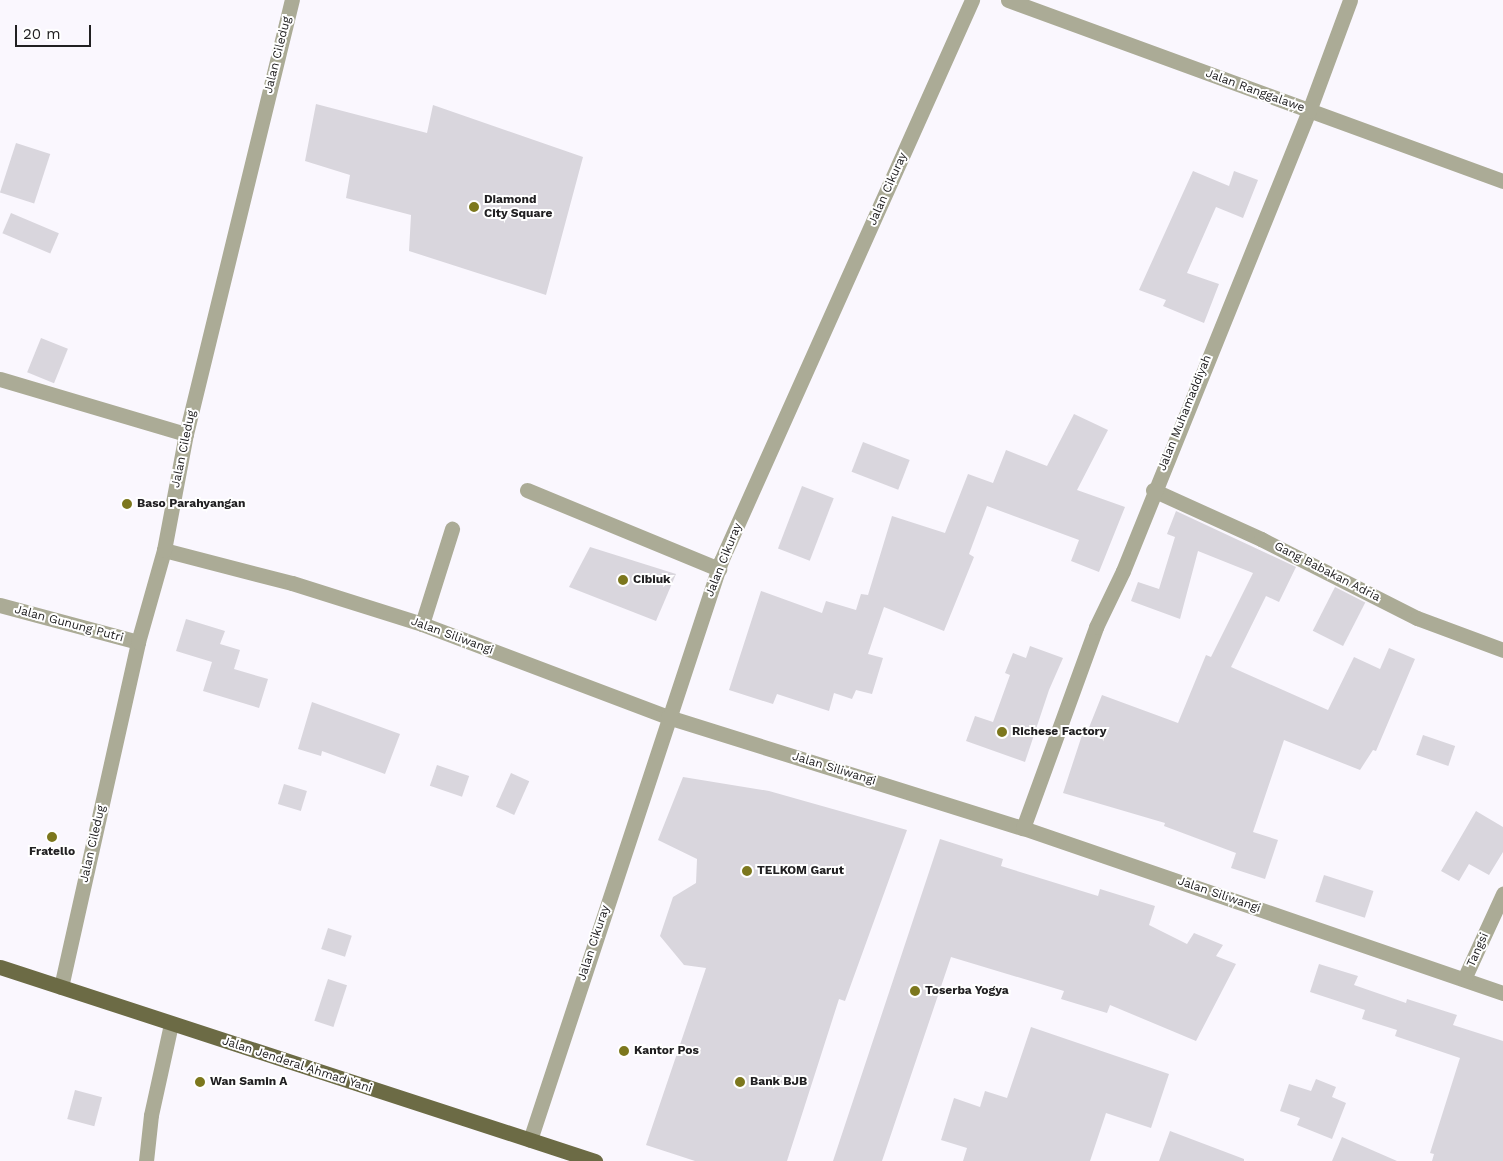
<!DOCTYPE html>
<html>
<head>
<meta charset="utf-8">
<style>
	body { margin:0 }
	#map { position:relative; width:1503px; height:1161px; overflow:hidden; background:#faf7fe; font-family:"Work Sans",sans-serif }
	div>[style] { position:absolute }
	.building>* { inset:0; background:#d9d6dd; transform-origin:0 0 }
	.minor>* { height:15px; margin:-7.5px; padding:0 7.5px; transform-origin:7.5px; border-radius:7.5px; background:#abab96 }
	.major>* { height:15px; margin:-7.5px; padding:0 7.5px; transform-origin:7.5px; border-radius:7.5px; background:#6c6b45 }
	.dots>* { width:14px; height:14px; translate:-50% -50%; box-sizing:border-box; border:2px solid #fff; border-radius:50% }
	span { translate:-50% -50%; white-space:nowrap; text-align:center; line-height:1.15; -webkit-text-stroke:4px #fff; paint-order:stroke }
	.street-label { font-size:12px; color:#212022 }
	.poi-label { font-size:12px; color:#212022; font-weight:700 }
	.left { translate:0 -50%; text-align:left }
	.scale { position:absolute; left:15px; top:25px; width:76px; height:22px; box-sizing:border-box; border:2px solid #212022; border-top:0; padding-left:6px; font-size:15px; line-height:18px; white-space:nowrap; color:#212022; -webkit-text-stroke:4px #fff; paint-order:stroke }
</style>
</head>
<body>
<div id="map">
	<div class="building">
		<i style="clip-path:polygon(316px 104px,427px 133px,433px 105px,583px 157px,546px 295px,409px 251px,411px 215px,346px 198px,350px 175px,305px 161px)"></i>
		<i style="left:16px;top:143px;width:36px;height:52px;rotate:18deg"></i>
		<i style="clip-path:polygon(1193px 171px,1229px 186px,1234px 171px,1258px 180px,1243px 218px,1216px 207px,1187px 273px,1219px 284px,1204px 323px,1163px 306px,1166px 300px,1139px 290px)"></i>
		<i style="left:11px;top:213px;width:52px;height:22px;rotate:23deg"></i>
		<i style="left:41px;top:338px;width:29px;height:37px;rotate:22deg"></i>
		<i style="clip-path:polygon(1074px 414px,1108px 430px,1077px 490px,1125px 507px,1099px 572px,1071px 561px,1079px 540px,987px 506px,969px 554px,974px 557px,944px 631px,884px 607px,868px 654px,883px 658px,872px 694px,856px 690px,852px 699px,834px 693px,829px 711px,777px 694px,773px 704px,729px 690px,761px 591px,822px 613px,826px 601px,856px 610px,861px 594px,868px 595px,892px 516px,945px 533px,968px 474px,993px 483px,1006px 450px,1047px 466px)"></i>
		<i style="left:863px;top:442px;width:50px;height:32px;rotate:21deg"></i>
		<i style="left:802px;top:486px;width:34px;height:67px;rotate:21deg"></i>
		<i style="clip-path:polygon(1176px 511px,1296px 567px,1279px 602px,1266px 596px,1231px 667px,1328px 710px,1354px 657px,1380px 669px,1389px 648px,1415px 659px,1376px 751px,1373px 750px,1360px 770px,1284px 740px,1253px 832px,1278px 840px,1265px 879px,1231px 868px,1236px 853px,1164px 826px,1165px 823px,1063px 793px,1084px 729px,1088px 730px,1102px 695px,1178px 723px,1206px 655px,1211px 657px,1253px 573px,1198px 551px,1180px 619px,1131px 601px,1138px 582px,1159px 589px,1175px 537px,1167px 534px)"></i>
		<i style="clip-path:polygon(590px 547px,676px 574px,656px 621px,569px 587px)"></i>
		<i style="left:1335px;top:587px;width:34px;height:49px;rotate:27deg"></i>
		<i style="clip-path:polygon(186px 619px,225px 631px,220px 644px,240px 650px,234px 669px,268px 679px,259px 708px,203px 691px,212px 662px,176px 651px)"></i>
		<i style="clip-path:polygon(1030px 646px,1063px 658px,1049px 690px,1025px 762px,966px 741px,975px 716px,993px 722px,1010px 675px,1005px 673px,1013px 653px,1026px 658px)"></i>
		<i style="clip-path:polygon(312px 702px,400px 734px,385px 774px,322px 751px,321px 756px,298px 749px)"></i>
		<i style="left:1423px;top:735px;width:34px;height:21px;rotate:19deg"></i>
		<i style="left:437px;top:765px;width:34px;height:22px;rotate:19deg"></i>
		<i style="left:511px;top:773px;width:20px;height:37px;rotate:24deg"></i>
		<i style="clip-path:polygon(683px 777px,769px 791px,907px 830px,845px 1001px,839px 999px,787px 1161px,695px 1161px,646px 1145px,706px 968px,684px 965px,660px 936px,673px 897px,696px 883px,697px 859px,658px 840px)"></i>
		<i style="left:284px;top:784px;width:24px;height:21px;rotate:17deg"></i>
		<i style="clip-path:polygon(1476px 811px,1503px 827px,1503px 852px,1489px 875px,1469px 864px,1459px 881px,1441px 871px)"></i>
		<i style="clip-path:polygon(940px 839px,1003px 859px,1001px 866px,1098px 896px,1100px 889px,1155px 906px,1149px 925px,1187px 944px,1194px 933px,1223px 945px,1216px 956px,1236px 964px,1196px 1041px,1110px 1005px,1107px 1013px,1061px 999px,1064px 991px,951px 957px,882px 1161px,833px 1161px)"></i>
		<i style="left:1324px;top:875px;width:52px;height:28px;rotate:18deg"></i>
		<i style="left:328px;top:928px;width:25px;height:22px;rotate:18deg"></i>
		<i style="clip-path:polygon(1319px 964px,1358px 976px,1354px 985px,1406px 1003px,1407px 999px,1457px 1015px,1453px 1025px,1503px 1041px,1503px 1161px,1432px 1161px,1434px 1154px,1430px 1153px,1460px 1058px,1395px 1036px,1397px 1030px,1362px 1019px,1365px 1010px,1310px 992px)"></i>
		<i style="left:328px;top:979px;width:20px;height:44px;rotate:18deg"></i>
		<i style="clip-path:polygon(1031px 1027px,1169px 1074px,1151px 1128px,1106px 1113px,1090px 1161px,963px 1161px,967px 1148px,941px 1140px,954px 1098px,980px 1107px,985px 1091px,1007px 1098px)"></i>
		<i style="clip-path:polygon(1316px 1079px,1336px 1087px,1332px 1097px,1346px 1103px,1332px 1139px,1297px 1125px,1300px 1118px,1280px 1111px,1289px 1084px,1311px 1091px)"></i>
		<i style="left:75px;top:1090px;width:28px;height:30px;rotate:15deg"></i>
		<i style="clip-path:polygon(1170px 1131px,1244px 1159px,1244px 1161px,1159px 1161px)"></i>
		<i style="clip-path:polygon(1342px 1137px,1397px 1161px,1332px 1161px)"></i>
	</div>
	<div class="minor">
		<i style="left:1008px;top:0;width:527px;rotate:20.09deg"></i>
		<i style="left:0;top:379px;width:194px;rotate:16.5deg"></i>
		<i style="left:527px;top:490px;width:208px;rotate:22.4deg"></i>
		<i style="left:1153px;top:490px;width:119px;rotate:24.4deg"></i>
		<i style="left:1261px;top:539px;width:175px;rotate:26.9deg"></i>
		<i style="left:1417px;top:618px;width:92px;rotate:20.4deg"></i>
		<i style="left:164px;top:550px;width:132px;rotate:14.5deg"></i>
		<i style="left:292px;top:583px;width:136px;rotate:17.5deg"></i>
		<i style="left:422px;top:624px;width:263px;rotate:20.7deg"></i>
		<i style="left:668px;top:717px;width:372px;rotate:17.4deg"></i>
		<i style="left:1023px;top:828px;width:508px;rotate:18.97deg"></i>
		<i style="left:0;top:605px;width:143px;rotate:15deg"></i>
		<i style="left:422px;top:624px;width:100px;rotate:-72.5deg"></i>
		<i style="left:1023px;top:828px;width:214px;rotate:-70deg"></i>
		<i style="left:1096px;top:627px;width:62px;rotate:-64.3deg"></i>
		<i style="left:1123px;top:571px;width:496px;rotate:-68deg"></i>
		<i style="left:1309px;top:111px;width:118px;rotate:-69.7deg"></i>
		<i style="left:1464px;top:979px;width:94px;rotate:-65.4deg"></i>
		<i style="left:61px;top:987px;width:353px;rotate:-77.4deg"></i>
		<i style="left:138px;top:642px;width:96px;rotate:-74.2deg"></i>
		<i style="left:164px;top:550px;width:118px;rotate:-79.3deg"></i>
		<i style="left:186px;top:434px;width:447px;rotate:-76.3deg"></i>
		<i style="left:530px;top:1140px;width:610px;rotate:-71.74deg"></i>
		<i style="left:721px;top:561px;width:615px;rotate:-65.9deg"></i>
		<i style="left:146px;top:1161px;width:46px;rotate:-83.8deg"></i>
		<i style="left:151px;top:1115px;width:93px;rotate:-77.6deg"></i>
	</div>
	<div class="major">
		<i style="left:0;top:967px;width:626px;rotate:18.06deg"></i>
	</div>
	<div class="dots">
		<i style="left:474px;top:207px;background:#7c771d"></i>
		<i style="left:127px;top:504px;background:#7c771d"></i>
		<i style="left:623px;top:580px;background:#7c771d"></i>
		<i style="left:1002px;top:732px;background:#7c771d"></i>
		<i style="left:52px;top:837px;background:#7c771d"></i>
		<i style="left:747px;top:871px;background:#7c771d"></i>
		<i style="left:915px;top:991px;background:#7c771d"></i>
		<i style="left:624px;top:1051px;background:#7c771d"></i>
		<i style="left:200px;top:1082px;background:#7c771d"></i>
		<i style="left:740px;top:1082px;background:#7c771d"></i>
	</div>
	<div class="street-label">
		<span style="left:278px;top:55px;rotate:-76deg">Jalan Ciledug</span>
		<span style="left:1255px;top:91px;rotate:20deg">Jalan Ranggalawe</span>
		<span style="left:888px;top:189px;rotate:-66deg">Jalan Cikuray</span>
		<span style="left:1185px;top:413px;rotate:-68deg">Jalan Muhamaddiyah</span>
		<span style="left:184px;top:449px;rotate:-78deg">Jalan Ciledug</span>
		<span style="left:724px;top:560px;rotate:-68deg">Jalan Cikuray</span>
		<span style="left:1327px;top:572px;rotate:27deg">Gang Babakan Adria</span>
		<span style="left:69px;top:624px;rotate:15deg">Jalan Gunung Putri</span>
		<span style="left:452px;top:636px;rotate:20deg">Jalan Siliwangi</span>
		<span style="left:834px;top:769px;rotate:17deg">Jalan Siliwangi</span>
		<span style="left:93px;top:844px;rotate:-77deg">Jalan Ciledug</span>
		<span style="left:1219px;top:895px;rotate:19deg">Jalan Siliwangi</span>
		<span style="left:594px;top:943px;rotate:-72deg">Jalan Cikuray</span>
		<span style="left:1478px;top:950px;rotate:-66deg">Tangsi</span>
		<span style="left:297px;top:1065px;rotate:18deg">Jalan Jenderal Ahmad Yani</span>
	</div>
	<div class="poi-label">
		<span class="left" style="left:484px;top:207px">Diamond<br>City Square</span>
		<span class="left" style="left:137px;top:504px">Baso Parahyangan</span>
		<span class="left" style="left:633px;top:580px">Cibiuk</span>
		<span class="left" style="left:1012px;top:732px">Richese Factory</span>
		<span style="left:52px;top:852px">Fratello</span>
		<span class="left" style="left:757px;top:871px">TELKOM Garut</span>
		<span class="left" style="left:925px;top:991px">Toserba Yogya</span>
		<span class="left" style="left:634px;top:1051px">Kantor Pos</span>
		<span class="left" style="left:210px;top:1082px">Wan Samin A</span>
		<span class="left" style="left:750px;top:1082px">Bank BJB</span>
	</div>
	<div class="scale">20 m</div>
</div>
</body>
</html>
